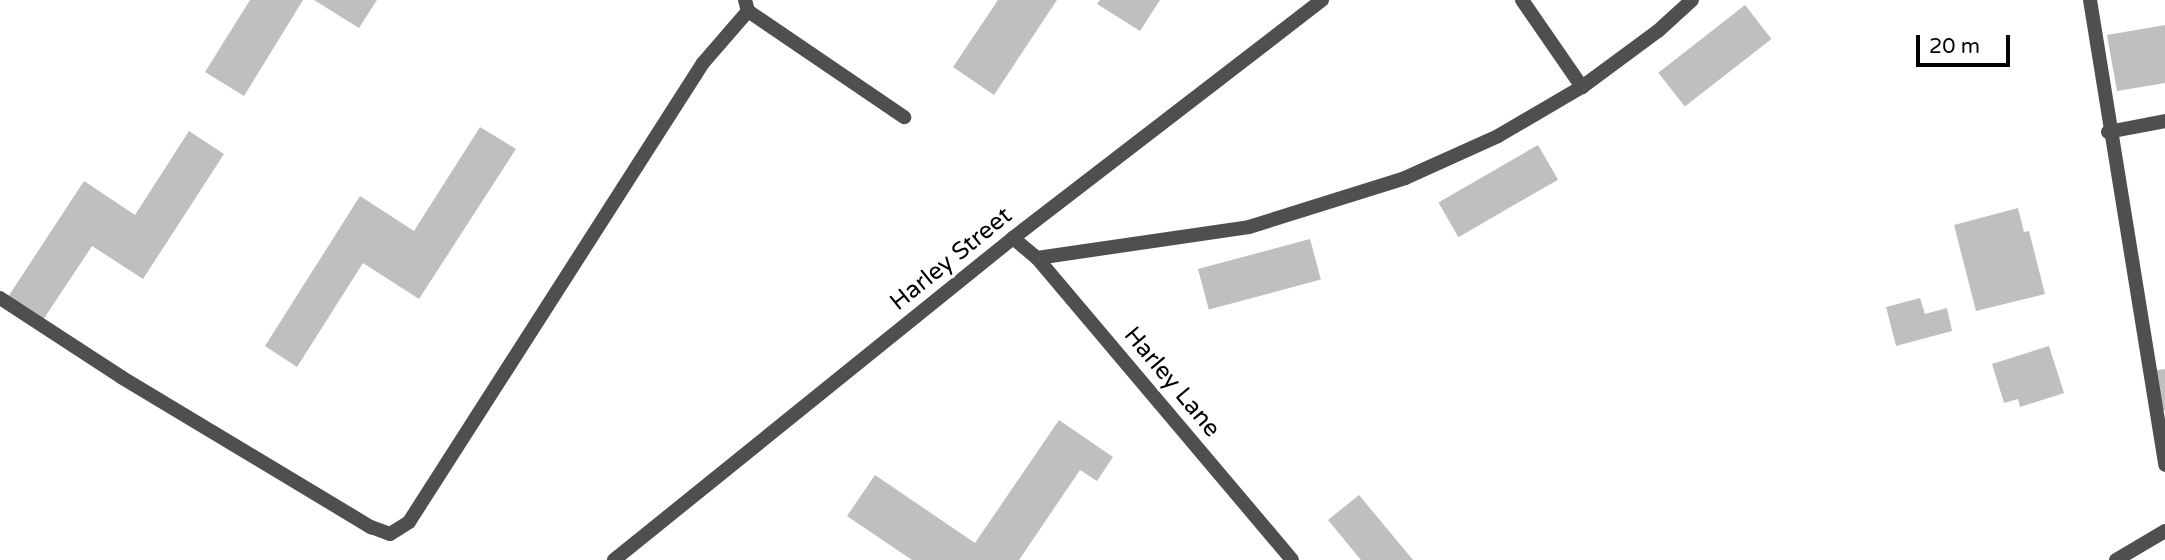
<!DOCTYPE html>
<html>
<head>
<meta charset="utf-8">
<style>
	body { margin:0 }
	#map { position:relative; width:2165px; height:560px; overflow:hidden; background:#fff; font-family:"Varela Round",sans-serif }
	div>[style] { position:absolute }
	.building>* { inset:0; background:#bfbfbf; transform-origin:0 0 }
	.lane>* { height:14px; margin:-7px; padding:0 7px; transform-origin:7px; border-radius:7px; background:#4f4f4f }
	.street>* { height:14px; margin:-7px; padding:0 7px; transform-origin:7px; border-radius:7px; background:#4f4f4f }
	span { translate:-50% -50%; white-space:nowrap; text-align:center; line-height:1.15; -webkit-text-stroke:7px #fff; paint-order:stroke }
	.street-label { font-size:24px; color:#000 }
	.scale { position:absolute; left:1916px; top:35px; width:94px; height:32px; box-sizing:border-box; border:4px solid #000; border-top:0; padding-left:9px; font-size:21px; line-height:24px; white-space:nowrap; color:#000; -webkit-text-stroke:5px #fff; paint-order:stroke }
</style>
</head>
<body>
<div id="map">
	<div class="building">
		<i style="clip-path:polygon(250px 0,303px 0,244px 96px,205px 72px)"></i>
		<i style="clip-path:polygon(314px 0,377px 0,359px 28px)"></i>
		<i style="clip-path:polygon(998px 0,1057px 0,994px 95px,953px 67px)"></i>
		<i style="clip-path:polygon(1100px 0,1160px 0,1140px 31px,1097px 4px)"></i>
		<i style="left:1745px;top:5px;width:43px;height:110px;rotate:52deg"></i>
		<i style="clip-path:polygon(2165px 25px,2165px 83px,2117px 91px,2107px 35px)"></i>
		<i style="clip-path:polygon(480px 127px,516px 149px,419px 299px,363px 263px,297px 367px,265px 346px,360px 196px,414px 231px)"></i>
		<i style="clip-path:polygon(189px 131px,224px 154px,143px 279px,92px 246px,41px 323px,6px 300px,84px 181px,135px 215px)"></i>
		<i style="left:1538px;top:145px;width:40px;height:115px;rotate:60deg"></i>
		<i style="clip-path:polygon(2018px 208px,2024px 232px,2029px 231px,2045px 294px,1976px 311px,1954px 225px)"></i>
		<i style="left:1310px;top:239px;width:42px;height:116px;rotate:75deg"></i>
		<i style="clip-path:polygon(1920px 298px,1925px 314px,1947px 308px,1952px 331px,1896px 346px,1886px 307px)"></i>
		<i style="clip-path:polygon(2049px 346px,2064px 393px,2020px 407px,2018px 399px,2004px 403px,1992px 364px)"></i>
		<i style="clip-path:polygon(2165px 369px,2165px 410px,2158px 412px,2151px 371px)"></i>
		<i style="clip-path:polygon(1059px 420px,1113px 457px,1097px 481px,1080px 470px,1019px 560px,912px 560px,847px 516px,875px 475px,975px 543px)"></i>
		<i style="clip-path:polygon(1359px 495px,1413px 560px,1361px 560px,1328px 520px)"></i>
	</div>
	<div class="lane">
		<i style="left:2108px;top:132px;width:58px;rotate:-10.9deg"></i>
	</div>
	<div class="street">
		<i style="left:745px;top:0;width:11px;rotate:75deg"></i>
		<i style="left:748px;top:11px;width:189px;rotate:34.2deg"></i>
		<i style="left:1522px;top:0;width:106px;rotate:55.4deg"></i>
		<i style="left:2090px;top:0;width:471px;rotate:80.8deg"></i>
		<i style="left:1013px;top:238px;width:31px;rotate:40deg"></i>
		<i style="left:1037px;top:258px;width:395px;rotate:49.8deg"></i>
		<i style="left:1037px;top:258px;width:214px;rotate:-8.3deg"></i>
		<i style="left:1249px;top:227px;width:164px;rotate:-17.4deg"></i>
		<i style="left:1405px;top:178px;width:102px;rotate:-24.3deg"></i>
		<i style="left:1498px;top:136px;width:97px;rotate:-30.3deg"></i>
		<i style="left:1582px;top:87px;width:94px;rotate:-36.4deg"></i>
		<i style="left:1658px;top:31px;width:46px;rotate:-42.4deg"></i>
		<i style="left:0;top:298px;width:145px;rotate:33.1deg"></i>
		<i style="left:121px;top:377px;width:292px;rotate:31deg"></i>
		<i style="left:371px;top:527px;width:20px;rotate:20deg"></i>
		<i style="left:390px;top:534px;width:22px;rotate:-32deg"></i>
		<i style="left:409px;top:522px;width:545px;rotate:-57.36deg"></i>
		<i style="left:703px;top:63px;width:69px;rotate:-49.1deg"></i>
		<i style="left:614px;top:560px;width:513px;rotate:-38.9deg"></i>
		<i style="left:1013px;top:238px;width:390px;rotate:-37.6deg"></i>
		<i style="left:2116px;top:560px;width:57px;rotate:-30.6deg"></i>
	</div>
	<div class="street-label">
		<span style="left:951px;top:259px;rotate:-39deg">Harley Street</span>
		<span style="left:1172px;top:382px;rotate:50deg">Harley Lane</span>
	</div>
	<div class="scale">20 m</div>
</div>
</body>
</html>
